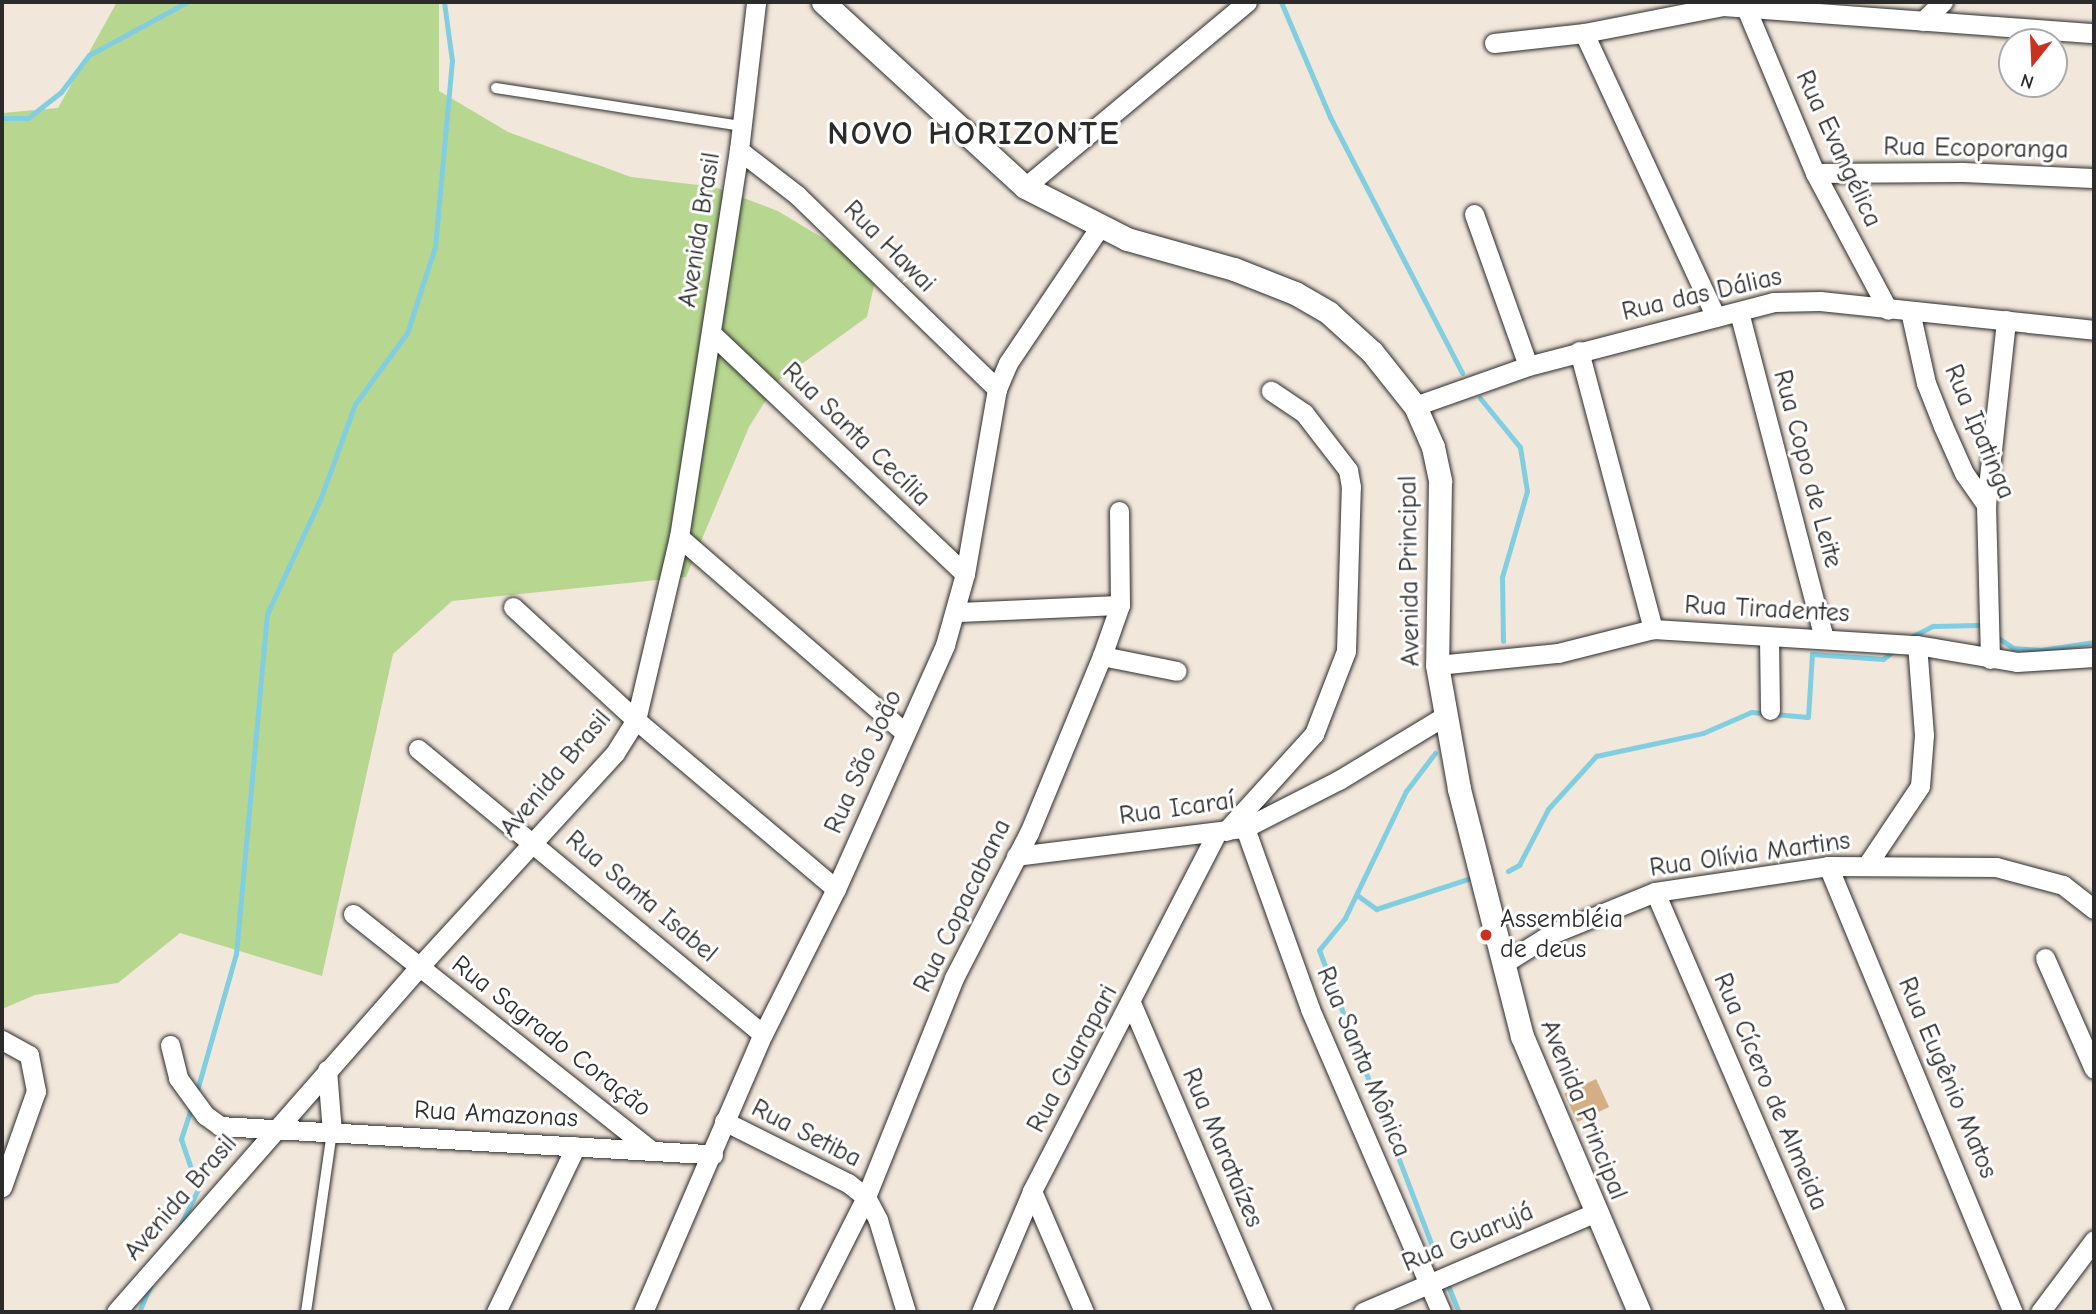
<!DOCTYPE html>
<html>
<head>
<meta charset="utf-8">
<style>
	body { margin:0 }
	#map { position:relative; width:2096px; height:1314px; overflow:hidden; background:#f2e7db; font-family:"Comic Neue",sans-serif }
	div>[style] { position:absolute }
	.green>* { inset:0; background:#b7d790 }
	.stream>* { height:5px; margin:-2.5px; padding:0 2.5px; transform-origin:2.5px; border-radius:2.5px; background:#81cee0 }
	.building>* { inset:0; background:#d4af86; transform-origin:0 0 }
	.roads { filter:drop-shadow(0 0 2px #2b2b2b) drop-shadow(0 0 2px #2b2b2b) }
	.service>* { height:10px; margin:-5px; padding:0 5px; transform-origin:5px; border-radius:5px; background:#fff }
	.minor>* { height:19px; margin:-9.5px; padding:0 9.5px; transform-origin:9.5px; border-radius:9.5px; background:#fff }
	.tertiary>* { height:23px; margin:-11.5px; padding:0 11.5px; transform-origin:11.5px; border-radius:11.5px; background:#fff }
	.dots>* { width:19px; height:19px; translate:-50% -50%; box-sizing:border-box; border:4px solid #fff; border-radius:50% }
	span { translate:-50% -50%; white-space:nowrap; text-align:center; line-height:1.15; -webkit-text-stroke:6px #fff; paint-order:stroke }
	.street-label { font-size:26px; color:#2b2b2b }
	.poi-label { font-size:26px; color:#2b2b2b }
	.left { translate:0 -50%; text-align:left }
	.district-label { font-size:33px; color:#2b2b2b; font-weight:700; letter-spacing:2px }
	.frame { position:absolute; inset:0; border:4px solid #2b2b2b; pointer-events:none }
	.north { position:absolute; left:1998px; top:28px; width:70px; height:70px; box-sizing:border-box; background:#fff; border:2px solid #aaa; border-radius:50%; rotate:198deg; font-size:19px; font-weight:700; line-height:28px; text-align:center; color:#2b2b2b }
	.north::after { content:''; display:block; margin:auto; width:24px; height:32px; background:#c8321e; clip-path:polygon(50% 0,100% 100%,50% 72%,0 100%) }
</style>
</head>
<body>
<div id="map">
	<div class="green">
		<i style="clip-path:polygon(117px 2px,439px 2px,439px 91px,508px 132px,631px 177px,715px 187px,778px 211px,844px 251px,875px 281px,867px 317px,778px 381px,749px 427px,686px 577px,452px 601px,393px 654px,322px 976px,180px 933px,118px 983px,35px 995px,2px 1009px,2px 113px,58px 108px)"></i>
	</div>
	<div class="stream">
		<i style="left:1281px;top:2px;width:125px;rotate:66.9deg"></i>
		<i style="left:1330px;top:117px;width:288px;rotate:62.7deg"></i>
		<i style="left:2px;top:118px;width:26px"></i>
		<i style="left:28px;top:118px;width:42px;rotate:-38.2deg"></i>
		<i style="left:61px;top:92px;width:46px;rotate:-52.9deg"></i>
		<i style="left:89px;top:55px;width:111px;rotate:-28.4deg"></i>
		<i style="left:1480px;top:398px;width:63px;rotate:50.8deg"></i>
		<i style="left:1520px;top:447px;width:45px;rotate:81deg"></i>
		<i style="left:1527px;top:491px;width:90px;rotate:106.2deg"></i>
		<i style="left:1502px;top:577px;width:64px;rotate:89.1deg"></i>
		<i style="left:1994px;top:635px;width:23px;rotate:34deg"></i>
		<i style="left:2013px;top:648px;width:28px;rotate:4deg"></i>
		<i style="left:2041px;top:650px;width:54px;rotate:-8.6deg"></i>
		<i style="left:1909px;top:638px;width:27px;rotate:-27deg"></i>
		<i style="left:1933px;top:626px;width:46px;rotate:-1.2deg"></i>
		<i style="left:1979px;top:625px;width:7px;rotate:34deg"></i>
		<i style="left:1435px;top:753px;width:48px;rotate:127.3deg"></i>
		<i style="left:1406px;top:791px;width:141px;rotate:115.7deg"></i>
		<i style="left:1345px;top:918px;width:41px;rotate:129.1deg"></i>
		<i style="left:1319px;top:950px;width:329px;rotate:69.1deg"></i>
		<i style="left:1508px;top:871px;width:13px;rotate:-29deg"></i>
		<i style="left:1519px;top:865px;width:63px;rotate:-62.6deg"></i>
		<i style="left:1548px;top:809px;width:72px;rotate:-47.8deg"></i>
		<i style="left:1596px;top:756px;width:109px;rotate:-12.1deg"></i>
		<i style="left:1703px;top:733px;width:52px;rotate:-23.6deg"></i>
		<i style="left:1751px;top:712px;width:57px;rotate:5deg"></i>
		<i style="left:1808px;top:717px;width:63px;rotate:-86.4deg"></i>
		<i style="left:1812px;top:654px;width:71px;rotate:4deg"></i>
		<i style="left:1883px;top:659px;width:16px;rotate:-38deg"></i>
		<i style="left:1357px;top:895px;width:24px;rotate:36deg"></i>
		<i style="left:1376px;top:909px;width:97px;rotate:-18.1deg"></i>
		<i style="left:196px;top:1094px;width:146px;rotate:-74.1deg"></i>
		<i style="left:236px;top:954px;width:341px;rotate:-84.8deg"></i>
		<i style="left:267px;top:614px;width:129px;rotate:-65.2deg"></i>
		<i style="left:321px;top:497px;width:99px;rotate:-69.9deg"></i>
		<i style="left:355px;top:404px;width:88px;rotate:-53.8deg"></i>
		<i style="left:407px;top:333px;width:90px;rotate:-72deg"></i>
		<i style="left:435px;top:247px;width:187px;rotate:-84.8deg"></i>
		<i style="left:452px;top:61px;width:60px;rotate:-97.7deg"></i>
		<i style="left:179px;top:1228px;width:43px;rotate:-64deg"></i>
		<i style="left:198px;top:1189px;width:53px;rotate:-108.8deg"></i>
		<i style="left:181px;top:1139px;width:35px;rotate:-72deg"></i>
		<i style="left:1447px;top:1283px;width:31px;rotate:68deg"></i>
		<i style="left:139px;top:1312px;width:28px;rotate:-67deg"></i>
	</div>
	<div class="building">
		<i style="left:1596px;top:1079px;width:31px;height:35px;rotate:65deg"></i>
	</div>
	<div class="roads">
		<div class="service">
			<i style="left:496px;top:88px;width:249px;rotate:8.8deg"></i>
			<i style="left:306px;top:1312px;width:182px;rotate:-81.8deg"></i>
		</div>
		<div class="minor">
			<i style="left:1746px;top:8px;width:179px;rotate:67.3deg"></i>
			<i style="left:1815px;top:173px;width:155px;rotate:61.9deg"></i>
			<i style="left:1923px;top:21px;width:28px;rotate:-44deg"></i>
			<i style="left:1584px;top:33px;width:313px;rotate:65.1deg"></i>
			<i style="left:1494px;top:43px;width:91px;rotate:-6.3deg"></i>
			<i style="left:1584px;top:33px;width:142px;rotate:-11deg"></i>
			<i style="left:1723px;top:6px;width:372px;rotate:4.2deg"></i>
			<i style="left:739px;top:150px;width:73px;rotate:37.8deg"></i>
			<i style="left:797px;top:195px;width:279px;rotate:44.1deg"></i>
			<i style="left:1815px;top:173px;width:147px;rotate:-0.4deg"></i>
			<i style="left:1962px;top:172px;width:132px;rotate:2.6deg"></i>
			<i style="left:1025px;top:187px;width:289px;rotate:-39.8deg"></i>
			<i style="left:1474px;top:214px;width:161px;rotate:70.4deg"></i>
			<i style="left:1910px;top:311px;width:74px;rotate:77.5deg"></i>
			<i style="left:1926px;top:383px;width:46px;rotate:68.4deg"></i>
			<i style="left:1943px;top:426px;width:51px;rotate:65.9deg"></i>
			<i style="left:1964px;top:473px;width:39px;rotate:55deg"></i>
			<i style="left:1986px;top:505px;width:154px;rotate:88.5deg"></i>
			<i style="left:1739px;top:312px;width:338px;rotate:75.4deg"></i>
			<i style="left:711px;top:333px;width:350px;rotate:43.5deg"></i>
			<i style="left:1579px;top:351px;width:288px;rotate:75.1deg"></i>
			<i style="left:1415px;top:406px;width:120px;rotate:-19.5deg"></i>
			<i style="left:1528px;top:366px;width:254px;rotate:-14.6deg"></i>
			<i style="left:1774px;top:302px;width:46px;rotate:-1.2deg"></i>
			<i style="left:1820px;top:301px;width:276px;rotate:6deg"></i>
			<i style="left:1986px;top:505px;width:186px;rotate:-83.8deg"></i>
			<i style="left:679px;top:537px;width:299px;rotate:40.9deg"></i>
			<i style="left:513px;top:607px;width:167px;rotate:42.6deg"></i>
			<i style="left:636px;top:720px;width:262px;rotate:40.2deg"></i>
			<i style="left:957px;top:612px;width:163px;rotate:-2.5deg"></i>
			<i style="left:1769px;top:638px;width:72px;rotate:89.2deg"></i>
			<i style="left:1102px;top:656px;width:76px;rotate:11.3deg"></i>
			<i style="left:1437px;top:665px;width:122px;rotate:-5.7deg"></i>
			<i style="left:1558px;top:653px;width:98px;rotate:-14.2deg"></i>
			<i style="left:1653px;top:629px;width:264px;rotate:3.5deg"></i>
			<i style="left:1917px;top:645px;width:101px;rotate:9.6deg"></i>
			<i style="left:2017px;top:662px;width:77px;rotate:-3.7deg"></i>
			<i style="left:418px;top:749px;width:447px;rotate:39.6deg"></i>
			<i style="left:1245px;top:828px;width:192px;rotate:70.2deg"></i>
			<i style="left:1310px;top:1009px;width:330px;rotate:66.6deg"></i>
			<i style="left:1226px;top:831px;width:131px;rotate:-47.8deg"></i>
			<i style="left:1314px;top:734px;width:89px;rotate:-68.9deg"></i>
			<i style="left:1346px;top:651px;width:164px;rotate:-88.3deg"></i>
			<i style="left:1351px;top:487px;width:17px;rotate:-100deg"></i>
			<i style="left:1348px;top:470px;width:72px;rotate:-127.7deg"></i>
			<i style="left:1304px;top:413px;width:40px;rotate:-146deg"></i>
			<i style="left:1016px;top:856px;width:231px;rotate:-7deg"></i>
			<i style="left:1245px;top:828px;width:106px;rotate:-27.1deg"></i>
			<i style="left:1339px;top:780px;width:122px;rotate:-31.2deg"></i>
			<i style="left:1867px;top:865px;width:95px;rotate:-56.1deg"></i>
			<i style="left:1920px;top:786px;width:51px;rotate:-85.5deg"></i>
			<i style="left:1924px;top:735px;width:90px;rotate:-94.4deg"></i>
			<i style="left:1828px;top:866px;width:483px;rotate:67.5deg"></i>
			<i style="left:1655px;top:892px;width:457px;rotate:66.7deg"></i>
			<i style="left:353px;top:914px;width:379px;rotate:38.4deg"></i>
			<i style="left:2045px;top:958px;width:121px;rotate:66.2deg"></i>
			<i style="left:1503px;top:964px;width:54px;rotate:-32.2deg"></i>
			<i style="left:1549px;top:935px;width:114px;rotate:-22.1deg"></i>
			<i style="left:1655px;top:892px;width:175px;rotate:-8.5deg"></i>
			<i style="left:1828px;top:866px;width:168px;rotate:0.3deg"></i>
			<i style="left:1996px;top:867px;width:69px;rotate:15deg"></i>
			<i style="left:2063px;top:885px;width:39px;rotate:38deg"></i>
			<i style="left:1132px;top:1005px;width:334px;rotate:66.9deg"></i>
			<i style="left:2px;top:1040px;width:31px;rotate:29deg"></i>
			<i style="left:29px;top:1055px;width:37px;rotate:79deg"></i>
			<i style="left:36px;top:1091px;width:102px;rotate:109.5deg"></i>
			<i style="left:170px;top:1045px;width:34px;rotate:76deg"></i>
			<i style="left:178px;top:1078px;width:46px;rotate:53.9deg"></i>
			<i style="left:205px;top:1115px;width:19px;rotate:36deg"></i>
			<i style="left:220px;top:1126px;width:494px;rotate:3.3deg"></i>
			<i style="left:327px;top:1070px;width:62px;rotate:85.4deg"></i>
			<i style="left:724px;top:1121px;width:139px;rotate:26.6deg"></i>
			<i style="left:848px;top:1183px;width:23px;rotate:38deg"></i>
			<i style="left:866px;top:1197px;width:26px;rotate:62deg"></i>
			<i style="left:878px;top:1220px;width:96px;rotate:73.1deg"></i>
			<i style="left:1032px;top:1191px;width:132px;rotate:66.7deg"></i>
			<i style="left:116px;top:1312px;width:459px;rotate:-48.7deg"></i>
			<i style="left:419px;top:967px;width:290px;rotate:-47.5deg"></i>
			<i style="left:615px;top:753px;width:39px;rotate:-58deg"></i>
			<i style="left:636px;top:720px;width:188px;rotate:-76.8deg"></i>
			<i style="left:679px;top:537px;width:392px;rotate:-81.2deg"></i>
			<i style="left:739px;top:150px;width:149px;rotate:-83.4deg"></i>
			<i style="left:496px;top:1312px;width:184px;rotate:-64.3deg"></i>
			<i style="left:643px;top:1312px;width:303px;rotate:-66.7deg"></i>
			<i style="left:763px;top:1034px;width:162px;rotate:-63.3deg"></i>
			<i style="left:836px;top:889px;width:267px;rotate:-65.9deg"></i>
			<i style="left:945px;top:645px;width:74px;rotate:-74.3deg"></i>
			<i style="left:965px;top:574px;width:188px;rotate:-80.2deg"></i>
			<i style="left:997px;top:389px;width:28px;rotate:-67deg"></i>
			<i style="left:1008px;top:363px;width:163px;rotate:-56deg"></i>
			<i style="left:808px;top:1312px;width:129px;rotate:-63.2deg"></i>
			<i style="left:866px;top:1197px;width:236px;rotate:-68.1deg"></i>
			<i style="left:954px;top:978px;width:163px;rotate:-62.7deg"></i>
			<i style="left:1029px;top:833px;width:191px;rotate:-67.6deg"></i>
			<i style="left:1102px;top:656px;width:54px;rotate:-70.6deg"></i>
			<i style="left:1120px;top:605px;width:94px;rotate:-90.6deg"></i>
			<i style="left:981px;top:1312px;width:131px;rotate:-67.1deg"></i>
			<i style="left:1032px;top:1191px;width:403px;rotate:-62.7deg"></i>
			<i style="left:1363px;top:1312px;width:251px;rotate:-23.2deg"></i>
			<i style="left:2040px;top:1312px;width:90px;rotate:-53.1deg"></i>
		</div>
		<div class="tertiary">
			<i style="left:823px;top:2px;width:274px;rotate:42.5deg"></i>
			<i style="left:1025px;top:187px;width:114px;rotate:27deg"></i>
			<i style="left:1127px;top:239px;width:111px;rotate:15.7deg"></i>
			<i style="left:1234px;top:269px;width:66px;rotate:21.5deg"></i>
			<i style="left:1295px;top:293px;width:39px;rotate:30deg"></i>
			<i style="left:1329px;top:313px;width:58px;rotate:42.2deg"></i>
			<i style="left:1372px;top:352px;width:69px;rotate:51.5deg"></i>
			<i style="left:1415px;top:406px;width:45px;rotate:66.3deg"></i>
			<i style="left:1433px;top:447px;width:35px;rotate:78deg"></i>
			<i style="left:1440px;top:481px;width:184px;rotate:90.9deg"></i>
			<i style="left:1437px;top:665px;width:126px;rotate:79.9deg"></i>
			<i style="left:1459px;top:789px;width:255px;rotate:75.7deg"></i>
			<i style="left:1522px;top:1036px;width:300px;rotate:67deg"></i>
		</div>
	</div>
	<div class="dots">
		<i style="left:1486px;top:935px;background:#c8321e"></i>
	</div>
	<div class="street-label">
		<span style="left:1838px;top:149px;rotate:65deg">Rua Evangélica</span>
		<span style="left:1976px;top:149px;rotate:1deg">Rua Ecoporanga</span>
		<span style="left:700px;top:230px;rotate:-81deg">Avenida Brasil</span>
		<span style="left:889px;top:247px;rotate:45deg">Rua Hawai</span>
		<span style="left:1702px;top:295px;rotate:-13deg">Rua das Dálias</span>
		<span style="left:1979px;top:432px;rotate:67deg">Rua Ipatinga</span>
		<span style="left:856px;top:435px;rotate:44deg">Rua Santa Cecília</span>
		<span style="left:1807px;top:469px;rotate:75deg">Rua Copo de Leite</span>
		<span style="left:1410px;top:571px;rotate:-91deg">Avenida Principal</span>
		<span style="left:1767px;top:610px;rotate:3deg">Rua Tiradentes</span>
		<span style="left:864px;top:762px;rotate:-66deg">Rua São João</span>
		<span style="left:556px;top:774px;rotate:-50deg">Avenida Brasil</span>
		<span style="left:1177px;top:809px;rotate:-8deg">Rua Icaraí</span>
		<span style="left:1750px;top:855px;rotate:-8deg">Rua Olívia Martins</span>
		<span style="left:641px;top:897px;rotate:40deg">Rua Santa Isabel</span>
		<span style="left:963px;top:906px;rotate:-64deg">Rua Copacabana</span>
		<span style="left:551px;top:1037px;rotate:38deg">Rua Sagrado Coração</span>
		<span style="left:1073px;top:1059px;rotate:-62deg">Rua Guarapari</span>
		<span style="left:1363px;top:1062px;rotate:67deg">Rua Santa Mônica</span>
		<span style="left:1947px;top:1078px;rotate:67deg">Rua Eugênio Matos</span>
		<span style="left:1770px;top:1092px;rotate:67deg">Rua Cícero de Almeida</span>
		<span style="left:1583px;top:1110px;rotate:68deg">Avenida Principal</span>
		<span style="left:496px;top:1115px;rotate:3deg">Rua Amazonas</span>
		<span style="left:806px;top:1134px;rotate:27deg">Rua Setiba</span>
		<span style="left:1222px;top:1148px;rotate:67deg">Rua Marataízes</span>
		<span style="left:181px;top:1198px;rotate:-49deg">Avenida Brasil</span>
		<span style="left:1468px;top:1238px;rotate:-23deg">Rua Guarujá</span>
	</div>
	<div class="poi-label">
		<span class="left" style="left:1500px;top:935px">Assembléia<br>de deus</span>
	</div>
	<div class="district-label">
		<span style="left:974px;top:134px">NOVO HORIZONTE</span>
	</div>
	<div class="frame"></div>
	<div class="north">N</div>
</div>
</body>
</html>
